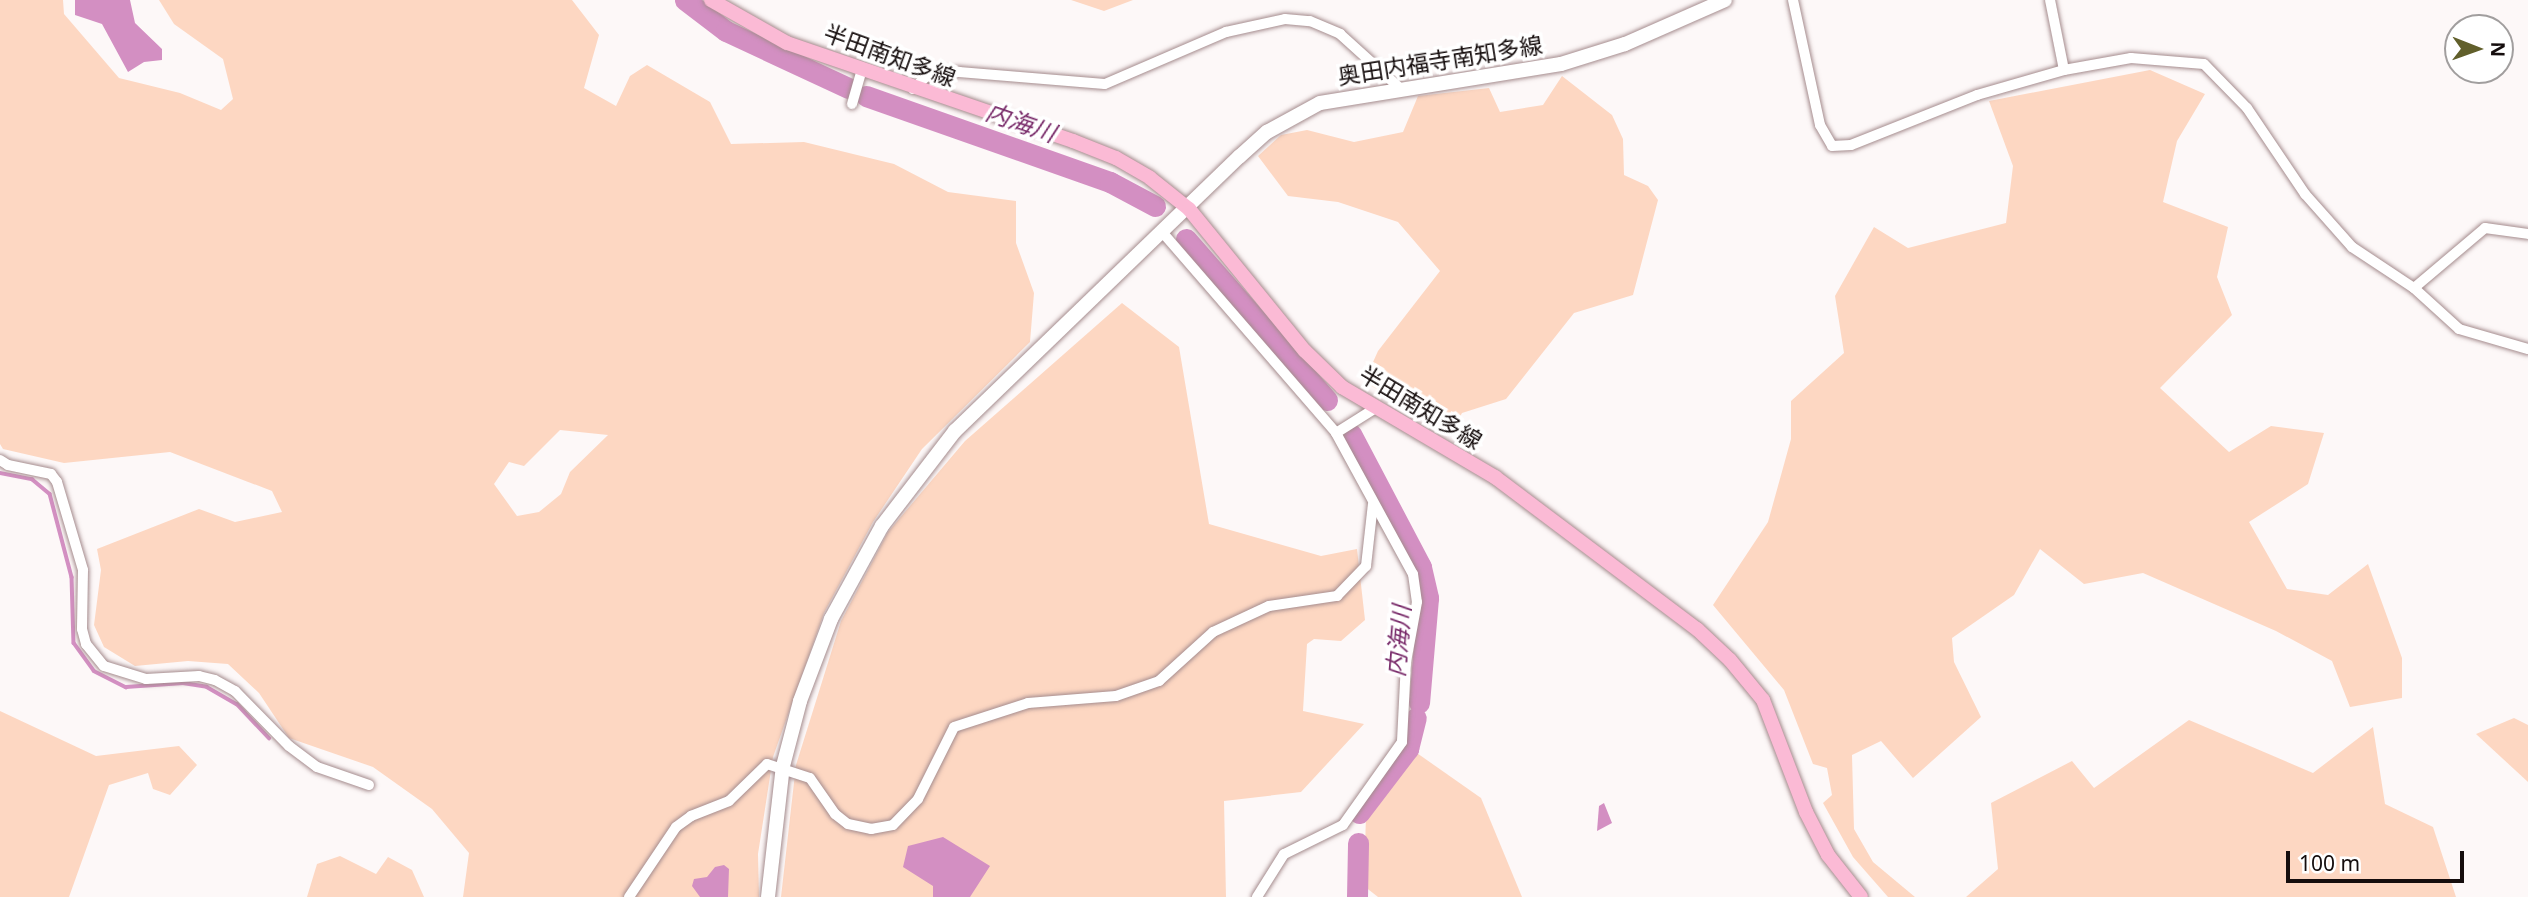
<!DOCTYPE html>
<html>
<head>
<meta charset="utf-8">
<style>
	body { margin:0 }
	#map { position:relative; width:2528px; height:897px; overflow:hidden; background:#fdf8f8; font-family:"Noto Sans","Noto Sans JP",sans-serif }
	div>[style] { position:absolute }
	.green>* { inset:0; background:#fdd7c2 }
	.water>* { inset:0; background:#d38fc2 }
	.stream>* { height:3.5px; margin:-1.75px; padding:0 1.75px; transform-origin:1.75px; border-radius:1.75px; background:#d38fc2 }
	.river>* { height:21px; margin:-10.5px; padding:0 10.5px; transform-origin:10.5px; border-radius:10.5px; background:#d38fc2 }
	.roads { filter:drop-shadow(0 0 2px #a58c8e) drop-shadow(0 0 2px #a58c8e) }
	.street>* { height:10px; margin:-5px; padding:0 5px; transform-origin:5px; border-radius:5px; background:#fff }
	.secondary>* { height:14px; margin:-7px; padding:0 7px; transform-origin:7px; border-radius:7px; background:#fff }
	.primary>* { height:14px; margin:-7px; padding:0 7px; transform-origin:7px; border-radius:7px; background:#fbbad5 }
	span { translate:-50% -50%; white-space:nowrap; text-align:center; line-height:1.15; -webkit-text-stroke:7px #fff; paint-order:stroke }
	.street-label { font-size:23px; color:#150d0d }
	.water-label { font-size:24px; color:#772868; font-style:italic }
	.north { position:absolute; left:2444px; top:14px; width:70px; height:70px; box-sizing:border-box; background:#fff; border:2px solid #a19e9e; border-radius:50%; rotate:91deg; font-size:19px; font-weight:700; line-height:28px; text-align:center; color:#150d0d }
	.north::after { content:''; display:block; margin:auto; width:24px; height:32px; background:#615f2b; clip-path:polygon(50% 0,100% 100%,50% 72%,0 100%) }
	.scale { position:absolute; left:2286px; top:851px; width:178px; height:32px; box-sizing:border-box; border:4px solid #150d0d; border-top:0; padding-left:9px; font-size:21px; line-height:24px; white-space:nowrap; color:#150d0d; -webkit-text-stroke:5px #fff; paint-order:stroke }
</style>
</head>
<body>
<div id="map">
	<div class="green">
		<i style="clip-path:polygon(evenodd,0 0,63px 0,64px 14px,119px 78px,180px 93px,221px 110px,233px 99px,223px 59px,174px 24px,159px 0,572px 0,599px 35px,584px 88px,616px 106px,630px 76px,647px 65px,710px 102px,731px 144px,804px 142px,894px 164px,948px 192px,1016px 201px,1016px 243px,1034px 293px,1030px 342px,922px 449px,873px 522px,824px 613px,773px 757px,758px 854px,759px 897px,463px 897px,469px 853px,432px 809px,373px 767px,289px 738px,259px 693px,228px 664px,188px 661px,135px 666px,104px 647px,94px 625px,101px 570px,97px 549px,199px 509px,235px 522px,282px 512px,272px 491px,170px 452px,64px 463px,3px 449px,0 444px,0 0,560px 430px,608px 435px,570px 472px,561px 494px,539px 512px,517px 516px,494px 484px,509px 462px,524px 466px,560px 430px)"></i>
		<i style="clip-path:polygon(1071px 0,1133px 0,1104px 11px)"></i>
		<i style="clip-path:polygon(2150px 70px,2205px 94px,2177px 141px,2163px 202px,2228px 227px,2217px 277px,2232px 315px,2160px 388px,2229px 452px,2271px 426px,2324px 433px,2308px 484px,2249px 522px,2287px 589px,2328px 595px,2368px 564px,2402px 658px,2402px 698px,2350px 707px,2332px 661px,2276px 631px,2143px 573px,2084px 584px,2040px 549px,2014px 595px,1952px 638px,1954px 662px,1981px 717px,1913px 778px,1881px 741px,1852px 755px,1854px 829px,1873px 862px,1915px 897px,1888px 897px,1853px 857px,1823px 803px,1832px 795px,1827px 768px,1813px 764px,1784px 690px,1713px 605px,1768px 522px,1791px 439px,1791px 401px,1844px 353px,1835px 296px,1874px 227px,1908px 248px,2006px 223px,2013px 166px,1989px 101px)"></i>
		<i style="clip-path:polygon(1562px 76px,1612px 115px,1623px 139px,1624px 175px,1648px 186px,1658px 200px,1633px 295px,1574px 313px,1506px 399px,1462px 413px,1452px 431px,1364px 382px,1378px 351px,1440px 271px,1398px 222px,1338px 202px,1288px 196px,1258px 156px,1281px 135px,1307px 130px,1354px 142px,1403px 132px,1418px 96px,1489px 88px,1500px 112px,1543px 105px)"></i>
		<i style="clip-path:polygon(1122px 303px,1179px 347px,1209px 524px,1321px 556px,1357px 549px,1365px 620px,1341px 641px,1314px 639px,1307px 644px,1303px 711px,1364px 724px,1301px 792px,1224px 801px,1226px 897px,781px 897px,796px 765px,841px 621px,888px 532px,965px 441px)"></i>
		<i style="clip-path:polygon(0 711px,96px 756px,179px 746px,197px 765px,170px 795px,153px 789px,148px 773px,109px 785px,69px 897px,0 897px)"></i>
		<i style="clip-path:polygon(2514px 718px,2528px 725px,2528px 782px,2476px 734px)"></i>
		<i style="clip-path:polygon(2189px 720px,2313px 773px,2373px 727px,2385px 804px,2433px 827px,2456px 897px,1966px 897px,1998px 869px,1991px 803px,2072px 761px,2094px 788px)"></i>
		<i style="clip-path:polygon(1414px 751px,1481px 798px,1522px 897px,1378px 897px,1364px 886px,1366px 814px)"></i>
		<i style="clip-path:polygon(340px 856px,376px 874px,388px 857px,412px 870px,424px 897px,307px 897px,317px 864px)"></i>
	</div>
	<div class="water">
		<i style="clip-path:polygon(75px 0,130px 0,135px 23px,162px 49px,162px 60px,144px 62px,128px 72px,102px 24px,75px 15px)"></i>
		<i style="clip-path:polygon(1604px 803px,1612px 823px,1597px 831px,1599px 806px)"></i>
		<i style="clip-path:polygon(943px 837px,990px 866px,970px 897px,933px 897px,933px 886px,903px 867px,908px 846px)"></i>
		<i style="clip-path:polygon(724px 865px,729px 869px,728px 897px,700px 897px,692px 886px,694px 879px,707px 877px,715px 867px)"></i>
	</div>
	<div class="stream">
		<i style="left:0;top:473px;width:33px;rotate:11deg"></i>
		<i style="left:32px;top:479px;width:23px;rotate:40deg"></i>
		<i style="left:50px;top:494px;width:86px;rotate:75.2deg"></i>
		<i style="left:72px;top:577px;width:66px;rotate:88.3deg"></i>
		<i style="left:74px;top:643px;width:34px;rotate:54deg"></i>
		<i style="left:94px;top:671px;width:36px;rotate:27deg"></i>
		<i style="left:126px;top:687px;width:57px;rotate:-4deg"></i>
		<i style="left:183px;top:683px;width:24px;rotate:9deg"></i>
		<i style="left:207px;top:687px;width:34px;rotate:30deg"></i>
		<i style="left:237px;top:704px;width:47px;rotate:46.7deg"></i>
	</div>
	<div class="river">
		<i style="left:685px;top:0;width:51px;rotate:37.1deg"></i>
		<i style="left:726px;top:31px;width:135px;rotate:25deg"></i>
		<i style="left:866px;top:96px;width:259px;rotate:19.4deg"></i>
		<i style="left:1110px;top:182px;width:51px;rotate:28.1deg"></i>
		<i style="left:1186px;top:239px;width:214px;rotate:48.8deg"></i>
		<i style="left:1351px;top:434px;width:150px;rotate:62.2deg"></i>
		<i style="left:1421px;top:567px;width:32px;rotate:77deg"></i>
		<i style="left:1428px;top:598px;width:105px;rotate:94.9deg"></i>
		<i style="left:1359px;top:813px;width:81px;rotate:-52.6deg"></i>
		<i style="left:1408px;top:749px;width:32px;rotate:-76deg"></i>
		<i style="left:1357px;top:897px;width:54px;rotate:-88.9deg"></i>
	</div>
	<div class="roads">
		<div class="street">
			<i style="left:1793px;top:0;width:128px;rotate:77.8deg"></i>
			<i style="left:1820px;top:125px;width:24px;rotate:60deg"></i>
			<i style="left:1832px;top:146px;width:19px;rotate:-3deg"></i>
			<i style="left:1851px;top:145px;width:136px;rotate:-21.6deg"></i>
			<i style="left:1977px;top:95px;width:91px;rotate:-16deg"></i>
			<i style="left:2064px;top:70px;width:68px;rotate:-10.2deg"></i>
			<i style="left:2131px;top:58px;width:73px;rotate:4.7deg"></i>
			<i style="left:2204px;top:64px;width:62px;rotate:45.7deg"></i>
			<i style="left:2247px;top:108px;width:104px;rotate:56deg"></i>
			<i style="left:2305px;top:194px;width:71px;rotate:48.4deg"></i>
			<i style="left:2352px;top:247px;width:74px;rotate:33.5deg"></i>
			<i style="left:2414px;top:288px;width:61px;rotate:42.3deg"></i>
			<i style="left:2459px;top:329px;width:72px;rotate:16.2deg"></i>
			<i style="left:2050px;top:0;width:71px;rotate:78.7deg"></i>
			<i style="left:913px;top:89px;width:21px;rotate:-43deg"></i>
			<i style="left:928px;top:75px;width:31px;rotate:-6deg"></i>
			<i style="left:959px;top:72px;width:146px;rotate:4.7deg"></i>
			<i style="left:1105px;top:84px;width:132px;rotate:-23.3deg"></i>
			<i style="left:1226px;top:32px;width:60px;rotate:-12.4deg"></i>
			<i style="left:1285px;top:19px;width:25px;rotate:5deg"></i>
			<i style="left:1310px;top:21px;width:33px;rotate:23deg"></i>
			<i style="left:1340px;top:34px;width:85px;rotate:42.1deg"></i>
			<i style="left:852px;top:104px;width:35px;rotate:-74deg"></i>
			<i style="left:1163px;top:233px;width:264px;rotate:49.1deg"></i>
			<i style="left:1336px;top:433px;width:161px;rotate:61.4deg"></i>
			<i style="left:1413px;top:574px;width:28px;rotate:82deg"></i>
			<i style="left:1417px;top:602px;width:61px;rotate:100.4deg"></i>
			<i style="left:1406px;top:662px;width:80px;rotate:92.9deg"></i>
			<i style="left:1402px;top:742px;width:102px;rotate:125.4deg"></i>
			<i style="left:1343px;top:825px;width:66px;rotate:153.8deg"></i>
			<i style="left:1284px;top:854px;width:51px;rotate:122.1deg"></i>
			<i style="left:2414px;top:288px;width:93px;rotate:-40.2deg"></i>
			<i style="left:2485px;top:228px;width:43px;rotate:7.9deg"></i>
			<i style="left:1336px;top:433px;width:45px;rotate:-32.3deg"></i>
			<i style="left:0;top:460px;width:9px;rotate:32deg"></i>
			<i style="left:8px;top:465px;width:44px;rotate:11.8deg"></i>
			<i style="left:51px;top:474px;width:10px;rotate:53deg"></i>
			<i style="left:57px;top:482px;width:92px;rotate:73.5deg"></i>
			<i style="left:83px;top:570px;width:59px;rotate:91deg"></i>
			<i style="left:82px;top:629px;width:16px;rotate:75deg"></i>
			<i style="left:86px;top:644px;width:28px;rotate:51deg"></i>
			<i style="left:104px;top:666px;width:44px;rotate:17.2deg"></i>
			<i style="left:146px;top:679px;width:53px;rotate:-3.2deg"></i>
			<i style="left:199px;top:676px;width:16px;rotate:14deg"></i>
			<i style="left:215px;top:680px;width:23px;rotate:29deg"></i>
			<i style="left:235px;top:691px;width:77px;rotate:45.5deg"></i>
			<i style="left:289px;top:746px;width:35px;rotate:37deg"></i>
			<i style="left:317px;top:767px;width:55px;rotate:19.1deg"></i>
			<i style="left:629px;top:897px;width:84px;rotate:-56.1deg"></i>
			<i style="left:676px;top:827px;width:19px;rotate:-36deg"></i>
			<i style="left:691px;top:816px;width:41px;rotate:-21.5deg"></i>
			<i style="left:729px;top:801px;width:53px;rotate:-44.2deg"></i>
			<i style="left:767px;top:764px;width:45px;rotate:18deg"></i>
			<i style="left:810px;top:778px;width:44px;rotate:55.2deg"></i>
			<i style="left:835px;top:814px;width:16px;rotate:38deg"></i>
			<i style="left:848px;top:824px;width:24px;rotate:12deg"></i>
			<i style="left:871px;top:829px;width:22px;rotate:-10deg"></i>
			<i style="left:893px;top:825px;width:36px;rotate:-46deg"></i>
			<i style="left:918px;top:799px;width:80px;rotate:-63.4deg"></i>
			<i style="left:954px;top:727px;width:78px;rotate:-18deg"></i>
			<i style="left:1028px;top:703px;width:88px;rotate:-4.5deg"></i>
			<i style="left:1116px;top:696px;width:46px;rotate:-19.2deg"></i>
			<i style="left:1159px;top:681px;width:73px;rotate:-42.2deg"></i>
			<i style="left:1213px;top:632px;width:62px;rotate:-24.9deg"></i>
			<i style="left:1269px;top:606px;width:69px;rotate:-8.4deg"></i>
			<i style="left:1337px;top:596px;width:42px;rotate:-46deg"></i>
			<i style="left:1366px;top:566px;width:62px;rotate:-83.6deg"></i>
		</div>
		<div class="secondary">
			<i style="left:768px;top:897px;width:132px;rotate:-83.5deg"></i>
			<i style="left:783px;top:766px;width:67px;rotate:-75.3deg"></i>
			<i style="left:800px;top:701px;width:88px;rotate:-69.3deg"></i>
			<i style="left:831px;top:619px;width:106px;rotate:-61.3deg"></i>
			<i style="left:882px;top:526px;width:120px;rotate:-52.5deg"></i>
			<i style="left:955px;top:431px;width:395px;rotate:-44deg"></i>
			<i style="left:1239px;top:157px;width:38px;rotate:-42deg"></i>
			<i style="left:1267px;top:132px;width:60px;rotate:-28.7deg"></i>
			<i style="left:1320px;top:103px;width:244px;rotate:-9.2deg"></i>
			<i style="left:1561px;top:64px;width:67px;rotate:-17.4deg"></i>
			<i style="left:1625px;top:44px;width:109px;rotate:-23.7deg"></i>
		</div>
		<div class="primary">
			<i style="left:711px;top:0;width:87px;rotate:29.5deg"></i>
			<i style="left:787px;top:43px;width:302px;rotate:18.9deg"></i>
			<i style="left:1073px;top:141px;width:46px;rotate:21.6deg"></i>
			<i style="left:1116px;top:158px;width:39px;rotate:30deg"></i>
			<i style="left:1150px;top:178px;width:50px;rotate:38.5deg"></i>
			<i style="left:1189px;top:209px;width:183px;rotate:50.8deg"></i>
			<i style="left:1305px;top:351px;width:52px;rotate:44.2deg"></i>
			<i style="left:1342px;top:387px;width:178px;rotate:30.5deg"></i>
			<i style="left:1495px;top:477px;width:253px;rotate:37deg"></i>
			<i style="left:1697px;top:629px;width:45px;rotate:43.2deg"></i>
			<i style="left:1730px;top:660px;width:52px;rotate:50.5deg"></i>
			<i style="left:1763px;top:700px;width:120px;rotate:69deg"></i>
			<i style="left:1806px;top:812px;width:48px;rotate:62.9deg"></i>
			<i style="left:1828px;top:855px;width:53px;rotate:51.8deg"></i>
		</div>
	</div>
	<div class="street-label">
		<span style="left:890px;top:55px;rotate:20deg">半田南知多線</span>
		<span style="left:1440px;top:60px;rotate:-9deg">奥田内福寺南知多線</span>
		<span style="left:1421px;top:407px;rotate:31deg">半田南知多線</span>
	</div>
	<div class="water-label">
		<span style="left:1021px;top:122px;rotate:19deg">内海川</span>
		<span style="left:1398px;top:641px;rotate:-85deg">内海川</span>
	</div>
	<div class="north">N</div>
	<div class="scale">100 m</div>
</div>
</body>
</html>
